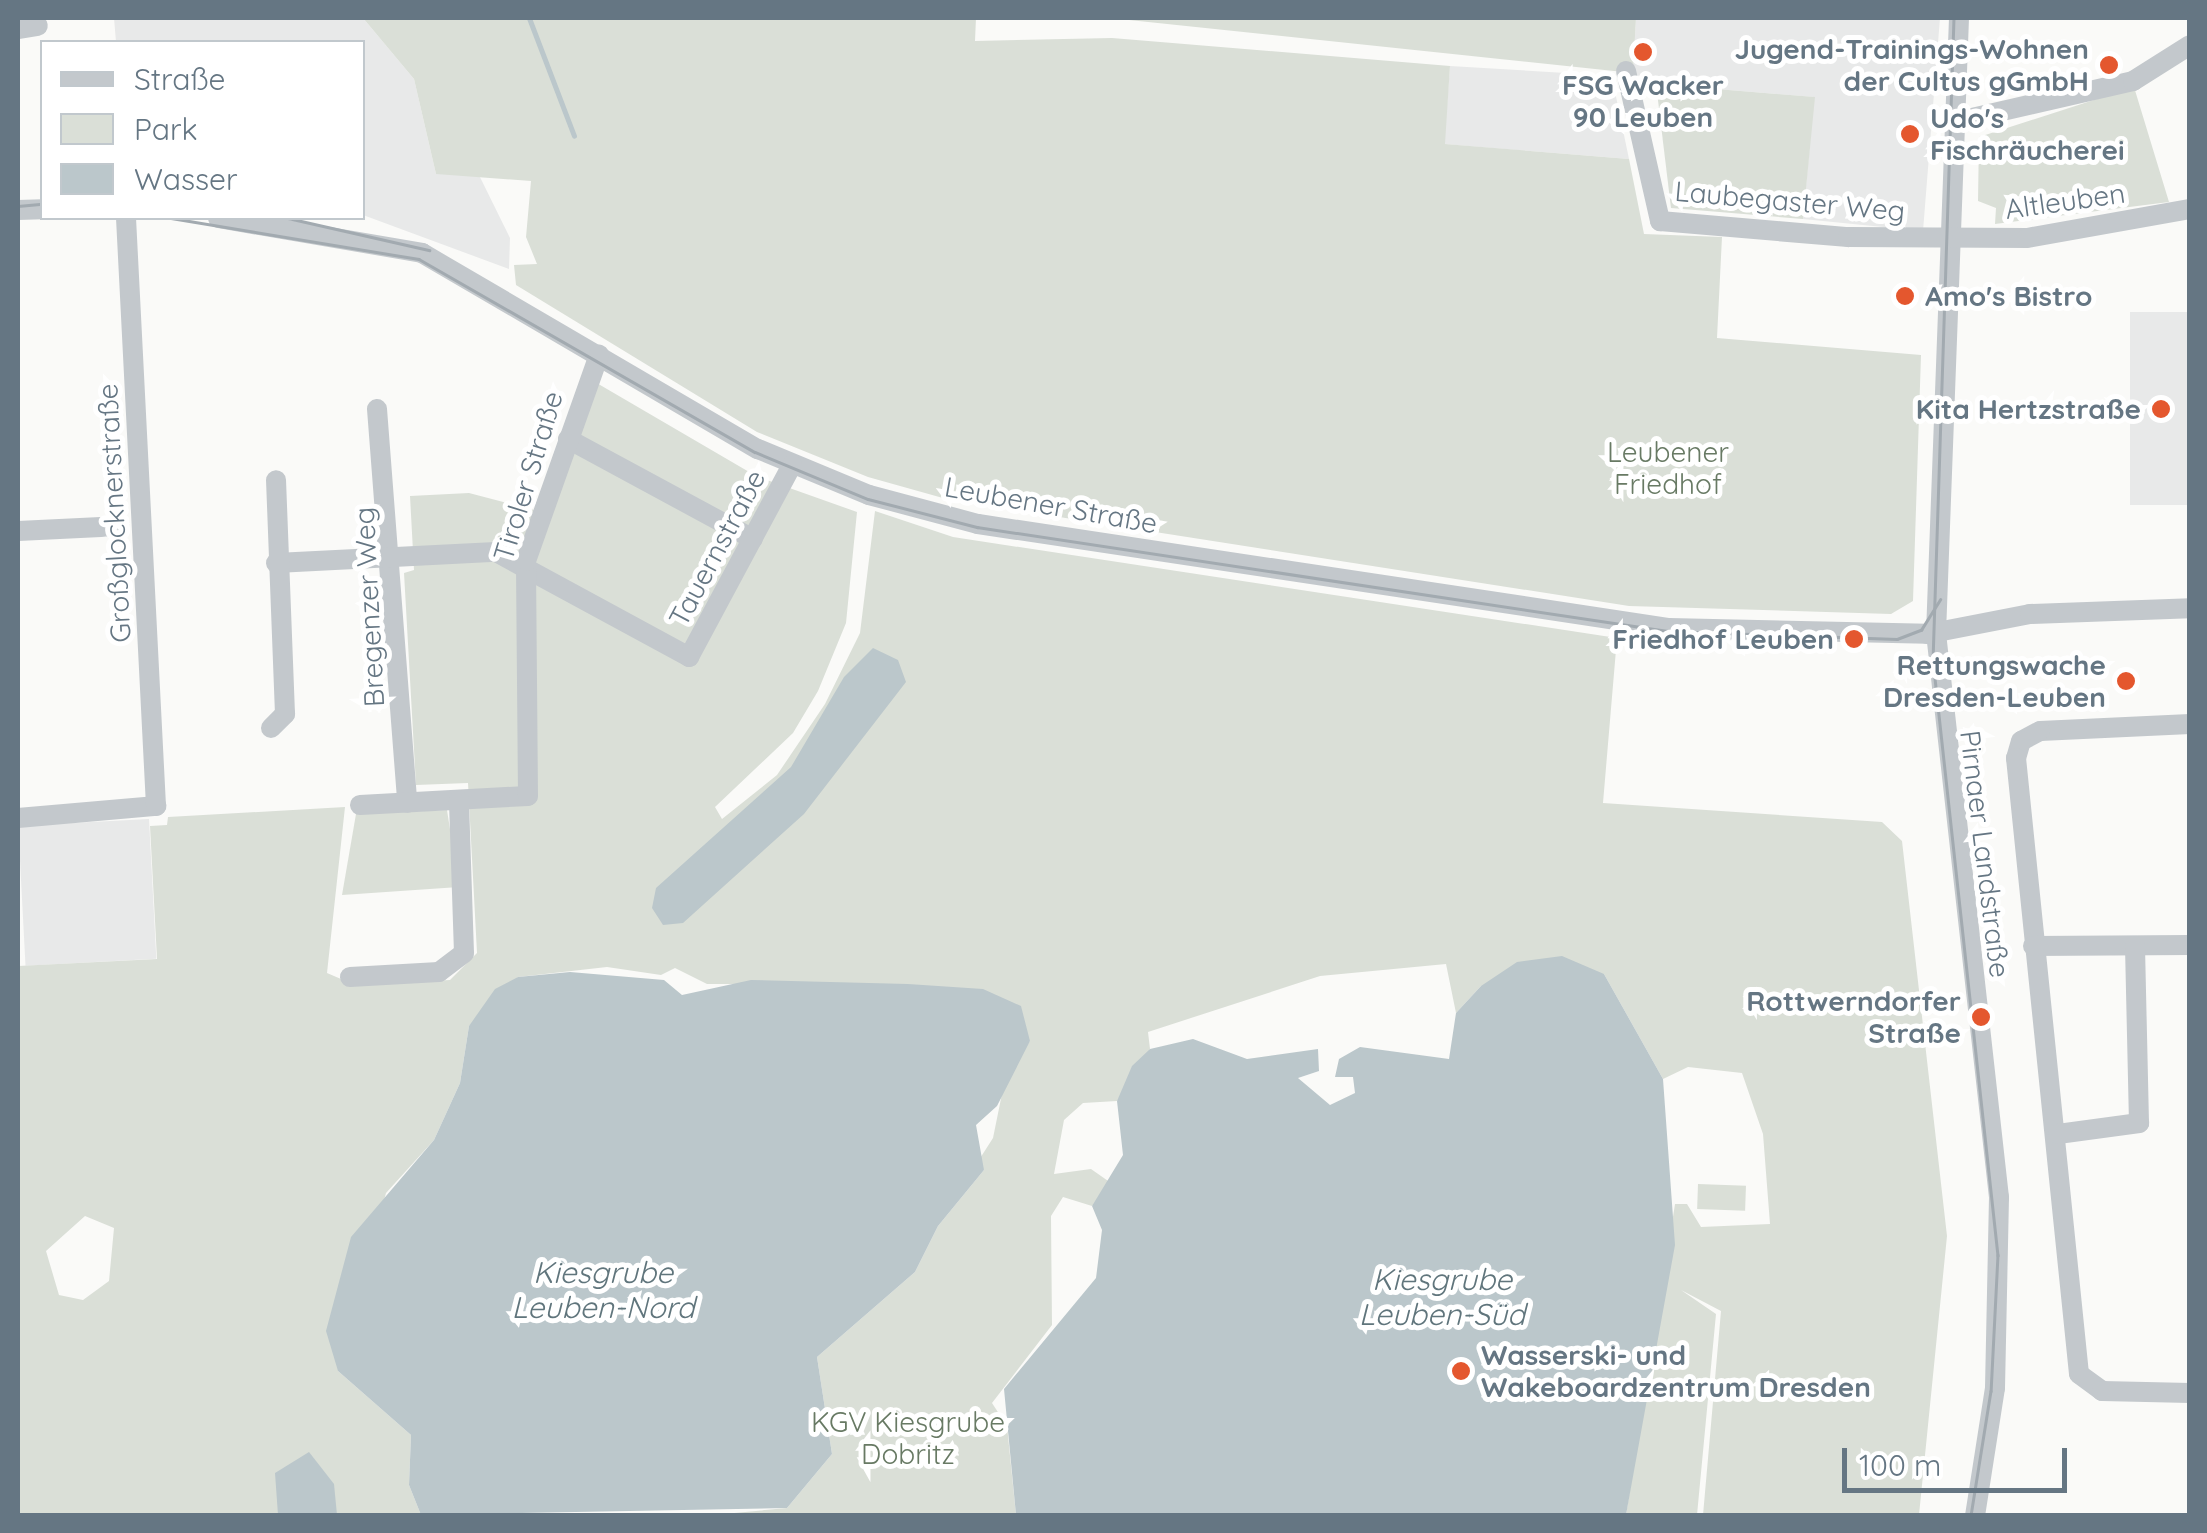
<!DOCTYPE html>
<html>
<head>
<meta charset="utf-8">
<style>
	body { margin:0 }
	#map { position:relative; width:2207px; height:1533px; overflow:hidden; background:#fafaf8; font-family:Quicksand,sans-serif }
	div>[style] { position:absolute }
	.built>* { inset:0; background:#e8e9e9; transform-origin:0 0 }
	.green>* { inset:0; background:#dadfd7; transform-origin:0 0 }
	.water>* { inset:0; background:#bbc7cb }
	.stream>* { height:5px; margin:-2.5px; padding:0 2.5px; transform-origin:2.5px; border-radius:2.5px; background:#bbc7cb }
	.minor-tunnel>* { height:20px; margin-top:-10px; transform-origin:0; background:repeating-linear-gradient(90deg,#d5d9db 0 20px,transparent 0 30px) }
	.minor>* { height:20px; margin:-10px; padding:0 10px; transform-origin:10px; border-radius:10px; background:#c3c8cc }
	.tram>* { height:2.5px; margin:-1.25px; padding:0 1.25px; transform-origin:1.25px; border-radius:1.25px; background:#a2aab0 }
	.dots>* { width:28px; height:28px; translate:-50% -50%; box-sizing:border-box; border:5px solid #fff; border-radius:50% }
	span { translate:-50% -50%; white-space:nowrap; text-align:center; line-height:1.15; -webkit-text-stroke:10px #fff; paint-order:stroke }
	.poi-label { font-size:28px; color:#657683; font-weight:700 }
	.right { translate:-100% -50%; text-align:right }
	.left { translate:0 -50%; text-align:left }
	.street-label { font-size:28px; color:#657683 }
	.park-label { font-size:28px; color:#687a64 }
	.water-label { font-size:30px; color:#60757c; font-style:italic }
	.frame { position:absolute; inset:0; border:20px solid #657683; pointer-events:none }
	.legend { position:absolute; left:40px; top:40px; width:325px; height:180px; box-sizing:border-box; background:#fff; border:2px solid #c1c8cd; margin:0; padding:12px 18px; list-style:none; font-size:30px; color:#657683 }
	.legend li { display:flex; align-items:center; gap:20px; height:50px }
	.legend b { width:50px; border:2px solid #c1c8cd }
	.scale { position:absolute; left:1842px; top:1448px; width:225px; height:45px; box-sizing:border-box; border:5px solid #657683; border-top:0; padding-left:12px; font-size:30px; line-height:35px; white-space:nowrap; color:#657683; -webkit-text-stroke:8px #fff; paint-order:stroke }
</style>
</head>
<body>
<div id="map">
	<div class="built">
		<i style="clip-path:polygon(114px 18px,363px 18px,414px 79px,436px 174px,477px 171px,510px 238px,509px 269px,363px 215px,362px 42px,116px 42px)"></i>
		<i style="clip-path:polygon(1636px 18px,1940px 18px,1923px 231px,1803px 219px,1814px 97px,1656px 84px,1633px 73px)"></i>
		<i style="clip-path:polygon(1450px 66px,1599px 75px,1614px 87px,1629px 159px,1444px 144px)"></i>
		<i style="left:2189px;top:312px;width:193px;height:59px;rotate:90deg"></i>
		<i style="left:149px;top:819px;width:140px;height:131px;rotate:87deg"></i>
	</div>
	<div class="green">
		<i style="clip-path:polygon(363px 18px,976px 18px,975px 41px,1112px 38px,1450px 66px,1445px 144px,1629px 159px,1644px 234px,1722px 237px,1717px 338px,1921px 355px,1913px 601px,1891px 614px,1629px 606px,950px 500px,868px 477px,757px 432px,516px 285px,514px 265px,537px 264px,526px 237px,531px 181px,436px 174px,414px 79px)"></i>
		<i style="clip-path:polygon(1110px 18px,1636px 18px,1633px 73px)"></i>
		<i style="clip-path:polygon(1656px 84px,1815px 97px,1803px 219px,1671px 208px)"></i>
		<i style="clip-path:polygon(2134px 87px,2169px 202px,1995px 224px,1996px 208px,1978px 201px,1979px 137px)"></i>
		<i style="clip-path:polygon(evenodd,583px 375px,756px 476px,857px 512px,846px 623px,818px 691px,793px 733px,715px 807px,722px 819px,777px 775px,825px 704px,860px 633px,875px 511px,953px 537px,1617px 638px,1603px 803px,1882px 822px,1902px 841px,1947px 1236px,1919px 1515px,1703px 1515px,1721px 1311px,1681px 1290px,1716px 1314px,1697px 1515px,1626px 1515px,1675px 1204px,1687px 1204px,1701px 1227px,1770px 1224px,1763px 1134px,1742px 1073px,1688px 1067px,1663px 1079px,1604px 974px,1481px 986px,1456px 1013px,1446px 964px,1320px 976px,1148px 1032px,1150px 1049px,1117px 1101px,1083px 1103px,1064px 1120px,1054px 1174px,1091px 1169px,1111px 1183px,1092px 1206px,1063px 1197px,1051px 1216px,1052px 1325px,992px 1403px,1007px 1426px,1016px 1515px,713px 1515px,787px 1508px,832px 1454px,817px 1357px,915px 1272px,938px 1226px,984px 1170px,977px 1163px,993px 1138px,1006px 1074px,1030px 1041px,908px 984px,707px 984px,675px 968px,661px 975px,607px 967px,518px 977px,469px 1026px,460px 1083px,434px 1140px,386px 1193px,338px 1371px,411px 1435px,409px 1485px,421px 1515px,18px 1516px,18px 966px,157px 959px,150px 826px,167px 825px,168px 817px,345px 807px,327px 973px,355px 985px,450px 980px,477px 953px,468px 783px,416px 785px,404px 573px,414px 570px,410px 496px,469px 493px,538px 511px,583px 375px,85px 1216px,114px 1228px,109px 1281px,83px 1300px,59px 1295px,46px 1251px,85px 1216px)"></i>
		<i style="clip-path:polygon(447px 810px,459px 887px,342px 895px,356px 814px)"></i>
		<i style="left:1698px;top:1184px;width:48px;height:25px;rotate:2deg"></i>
	</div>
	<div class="water">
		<i style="clip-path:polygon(873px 648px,898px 660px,906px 682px,804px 814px,683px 923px,663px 925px,652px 908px,656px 888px,791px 767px,844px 677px)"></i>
		<i style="clip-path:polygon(1562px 956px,1604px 974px,1663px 1079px,1675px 1245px,1626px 1515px,1016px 1515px,1004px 1389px,1096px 1278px,1102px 1230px,1092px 1206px,1123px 1155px,1117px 1101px,1132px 1066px,1150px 1049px,1193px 1039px,1247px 1059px,1318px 1049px,1319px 1071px,1298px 1078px,1330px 1105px,1355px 1093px,1353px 1077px,1335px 1077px,1339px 1059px,1360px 1047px,1449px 1059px,1456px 1013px,1481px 986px,1517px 962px)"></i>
		<i style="clip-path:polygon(570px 972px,664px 980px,682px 995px,751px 980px,908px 984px,983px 989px,1021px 1006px,1030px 1041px,997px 1106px,976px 1125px,984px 1170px,938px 1226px,915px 1272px,817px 1357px,832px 1454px,787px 1508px,421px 1515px,409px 1485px,411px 1435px,338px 1371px,326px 1331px,351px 1237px,434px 1140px,460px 1083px,469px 1026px,495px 989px,518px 977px)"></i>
		<i style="clip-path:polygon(309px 1452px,334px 1484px,337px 1515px,278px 1515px,275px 1473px)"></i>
	</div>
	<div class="stream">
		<i style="left:529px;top:18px;width:126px;rotate:69.1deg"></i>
	</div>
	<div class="minor-tunnel">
		<i style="left:101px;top:527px;width:22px;rotate:-3deg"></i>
	</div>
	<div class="minor">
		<i style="left:1959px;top:18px;width:615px;rotate:92.14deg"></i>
		<i style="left:1936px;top:633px;width:568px;rotate:83.63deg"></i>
		<i style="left:1999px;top:1197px;width:191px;rotate:91.2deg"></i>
		<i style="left:1995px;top:1388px;width:130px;rotate:98.9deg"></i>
		<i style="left:18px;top:29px;width:20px;rotate:-9deg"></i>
		<i style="left:1626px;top:71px;width:154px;rotate:77.2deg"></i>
		<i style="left:1660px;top:221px;width:189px;rotate:4.9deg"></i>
		<i style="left:1848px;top:237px;width:179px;rotate:0.3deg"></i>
		<i style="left:2027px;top:238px;width:166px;rotate:-10.1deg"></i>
		<i style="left:1950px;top:123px;width:188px;rotate:-12.9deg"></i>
		<i style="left:2133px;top:81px;width:67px;rotate:-32.3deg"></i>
		<i style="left:18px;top:210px;width:24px;rotate:-2deg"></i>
		<i style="left:218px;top:218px;width:207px;rotate:9.7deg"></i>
		<i style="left:422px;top:253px;width:389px;rotate:30.3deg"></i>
		<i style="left:758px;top:449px;width:120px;rotate:22.5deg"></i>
		<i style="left:869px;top:495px;width:113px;rotate:14.9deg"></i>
		<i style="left:978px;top:524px;width:699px;rotate:8.56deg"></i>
		<i style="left:1669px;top:628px;width:258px;rotate:1.3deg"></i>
		<i style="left:1927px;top:634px;width:105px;rotate:-11deg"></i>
		<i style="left:2030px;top:614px;width:160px;rotate:-2.1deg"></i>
		<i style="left:377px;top:409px;width:395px;rotate:85.6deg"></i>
		<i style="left:568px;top:439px;width:210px;rotate:28.4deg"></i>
		<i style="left:18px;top:531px;width:83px;rotate:-2.8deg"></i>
		<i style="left:276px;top:563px;width:220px;rotate:-2.9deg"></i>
		<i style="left:496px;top:552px;width:220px;rotate:28.5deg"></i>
		<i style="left:689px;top:657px;width:218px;rotate:-61.8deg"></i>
		<i style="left:2190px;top:724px;width:150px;rotate:177.3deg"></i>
		<i style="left:2040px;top:731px;width:21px;rotate:152deg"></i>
		<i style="left:2021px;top:741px;width:18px;rotate:106deg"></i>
		<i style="left:2016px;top:758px;width:619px;rotate:84.16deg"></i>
		<i style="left:2079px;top:1374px;width:29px;rotate:36deg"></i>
		<i style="left:2102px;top:1391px;width:88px;rotate:1.3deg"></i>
		<i style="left:271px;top:728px;width:20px;rotate:-45deg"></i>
		<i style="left:285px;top:714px;width:234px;rotate:-92.2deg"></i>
		<i style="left:360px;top:805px;width:168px;rotate:-3.1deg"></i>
		<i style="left:528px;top:796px;width:235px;rotate:-90.5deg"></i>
		<i style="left:526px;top:561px;width:219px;rotate:-70.5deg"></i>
		<i style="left:18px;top:818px;width:139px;rotate:-5deg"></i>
		<i style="left:156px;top:806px;width:589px;rotate:-92.92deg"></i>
		<i style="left:2033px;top:946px;width:157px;rotate:-0.4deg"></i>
		<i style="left:350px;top:977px;width:89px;rotate:-3.2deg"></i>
		<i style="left:439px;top:972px;width:31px;rotate:-37deg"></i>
		<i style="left:464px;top:953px;width:153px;rotate:-91.9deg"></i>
		<i style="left:2058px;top:1134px;width:82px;rotate:-7.7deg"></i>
		<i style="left:2139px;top:1123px;width:177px;rotate:-91.3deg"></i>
	</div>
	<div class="tram">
		<i style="left:1954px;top:18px;width:642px;rotate:91.87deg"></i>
		<i style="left:1933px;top:660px;width:599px;rotate:83.77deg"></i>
		<i style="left:1998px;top:1255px;width:136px;rotate:92.9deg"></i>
		<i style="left:1991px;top:1391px;width:127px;rotate:99.1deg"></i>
		<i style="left:18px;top:206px;width:24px;rotate:-5deg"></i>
		<i style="left:171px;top:218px;width:251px;rotate:9.4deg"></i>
		<i style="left:419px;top:259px;width:387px;rotate:29.9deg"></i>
		<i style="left:755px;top:452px;width:122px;rotate:22.6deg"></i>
		<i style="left:868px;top:499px;width:113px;rotate:14.4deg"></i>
		<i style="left:977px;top:527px;width:698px;rotate:8.57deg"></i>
		<i style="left:1667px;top:631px;width:230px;rotate:2deg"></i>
		<i style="left:1897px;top:639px;width:26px;rotate:-21deg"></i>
		<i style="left:1921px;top:630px;width:36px;rotate:-58deg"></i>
		<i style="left:288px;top:218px;width:145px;rotate:12.8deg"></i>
	</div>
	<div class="dots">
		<i style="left:1643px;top:52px;background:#e4572e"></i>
		<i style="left:2109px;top:65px;background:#e4572e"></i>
		<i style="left:1910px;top:134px;background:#e4572e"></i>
		<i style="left:1905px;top:296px;background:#e4572e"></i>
		<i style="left:2161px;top:409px;background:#e4572e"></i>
		<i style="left:1854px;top:639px;background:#e4572e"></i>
		<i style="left:2126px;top:681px;background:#e4572e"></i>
		<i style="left:1981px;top:1017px;background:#e4572e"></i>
		<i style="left:1461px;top:1371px;background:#e4572e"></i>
	</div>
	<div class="poi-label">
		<span class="right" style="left:2089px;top:65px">Jugend-Trainings-Wohnen<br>der Cultus gGmbH</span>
		<span style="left:1643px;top:101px">FSG Wacker<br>90 Leuben</span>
		<span class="left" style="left:1930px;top:134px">Udo's<br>Fischräucherei</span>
		<span class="left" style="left:1925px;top:296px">Amo's Bistro</span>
		<span class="right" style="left:2141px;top:409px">Kita Hertzstraße</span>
		<span class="right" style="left:1834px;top:639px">Friedhof Leuben</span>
		<span class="right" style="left:2106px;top:681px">Rettungswache<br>Dresden-Leuben</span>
		<span class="right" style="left:1961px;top:1017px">Rottwerndorfer<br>Straße</span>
		<span class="left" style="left:1481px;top:1371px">Wasserski- und<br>Wakeboardzentrum Dresden</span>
	</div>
	<div class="street-label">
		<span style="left:1790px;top:201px;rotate:5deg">Laubegaster Weg</span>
		<span style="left:2065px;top:201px;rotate:-8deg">Altleuben</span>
		<span style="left:528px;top:476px;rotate:-73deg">Tiroler Straße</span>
		<span style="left:1051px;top:505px;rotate:10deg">Leubener Straße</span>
		<span style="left:114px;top:513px;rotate:-93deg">Großglocknerstraße</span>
		<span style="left:717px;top:548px;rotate:-62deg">Tauernstraße</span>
		<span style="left:369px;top:607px;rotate:-93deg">Bregenzer Weg</span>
		<span style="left:1985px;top:854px;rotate:83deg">Pirnaer Landstraße</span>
	</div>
	<div class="park-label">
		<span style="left:1668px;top:468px">Leubener<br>Friedhof</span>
		<span style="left:908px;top:1438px">KGV Kiesgrube<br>Dobritz</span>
	</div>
	<div class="water-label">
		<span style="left:603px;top:1289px">Kiesgrube<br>Leuben-Nord</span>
		<span style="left:1442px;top:1296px">Kiesgrube<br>Leuben-Süd</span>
	</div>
	<div class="frame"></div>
	<ul class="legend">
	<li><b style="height:12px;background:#c3c8cc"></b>Straße</li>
	<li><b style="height:28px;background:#dadfd7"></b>Park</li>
	<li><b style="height:28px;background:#bbc7cb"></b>Wasser</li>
	</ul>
	<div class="scale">100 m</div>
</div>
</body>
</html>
